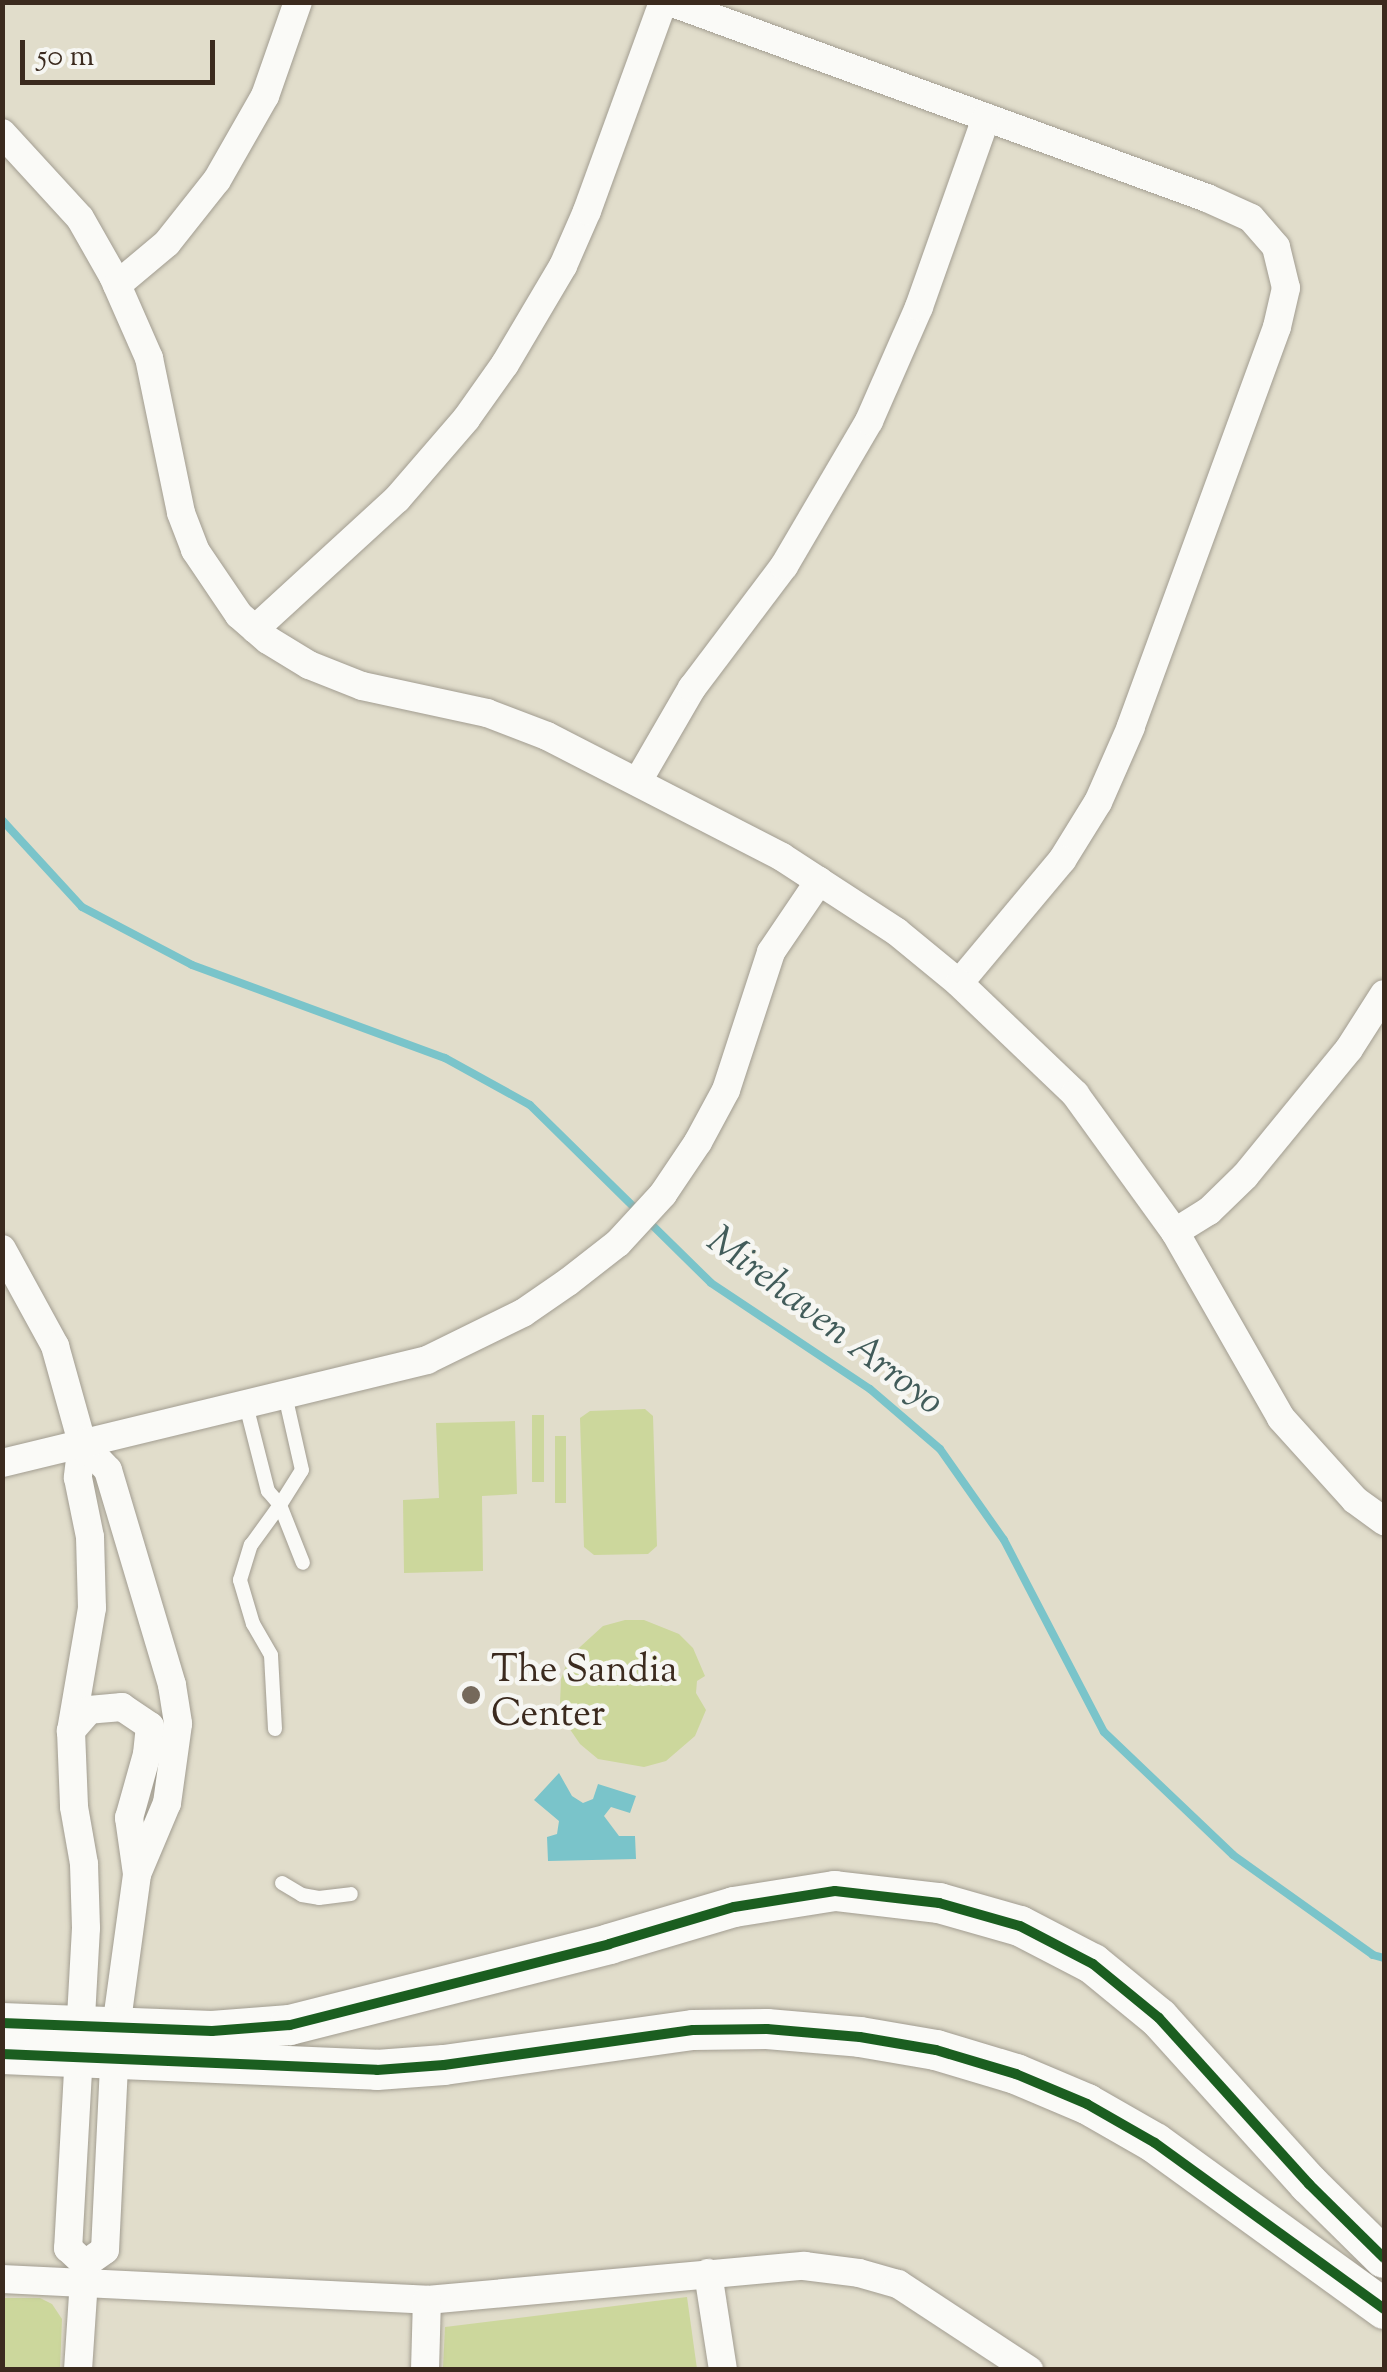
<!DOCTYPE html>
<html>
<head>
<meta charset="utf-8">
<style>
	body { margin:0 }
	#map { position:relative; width:1387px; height:2372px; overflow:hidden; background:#e1ddcb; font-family:"Sorts Mill Goudy",serif }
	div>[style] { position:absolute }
	.green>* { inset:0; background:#ccd79c; transform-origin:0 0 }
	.water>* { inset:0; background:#7ac4ca }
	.stream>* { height:8px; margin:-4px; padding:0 4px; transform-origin:4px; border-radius:4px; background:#7ac4ca }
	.roads { filter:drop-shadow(0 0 2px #a29d91) drop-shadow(0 0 2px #a29d91) }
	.lane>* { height:14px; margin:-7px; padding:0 7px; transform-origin:7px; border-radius:7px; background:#fafaf7 }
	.street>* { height:28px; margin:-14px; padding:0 14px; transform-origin:14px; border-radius:14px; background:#fafaf7 }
	.secondary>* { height:40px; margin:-20px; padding:0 20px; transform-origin:20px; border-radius:20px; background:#fafaf7 }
	.cycleway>* { height:10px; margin:-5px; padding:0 5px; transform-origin:5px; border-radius:5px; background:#1b5e20 }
	.dots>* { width:28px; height:28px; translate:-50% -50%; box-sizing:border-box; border:5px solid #f6f6f2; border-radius:50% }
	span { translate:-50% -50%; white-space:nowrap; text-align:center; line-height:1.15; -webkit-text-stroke:9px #f6f6f2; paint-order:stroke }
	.poi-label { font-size:38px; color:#3b2a1e }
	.left { translate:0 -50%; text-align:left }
	.water-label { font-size:40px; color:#425c5a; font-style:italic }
	.frame { position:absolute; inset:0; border:5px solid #3b2a1e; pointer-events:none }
	.scale { position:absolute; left:20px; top:40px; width:195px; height:45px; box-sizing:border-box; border:5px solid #3b2a1e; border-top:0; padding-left:12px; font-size:30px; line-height:35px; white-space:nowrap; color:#3b2a1e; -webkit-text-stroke:8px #f6f6f2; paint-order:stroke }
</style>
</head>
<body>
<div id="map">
	<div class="green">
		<i style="clip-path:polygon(645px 1409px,653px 1416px,657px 1546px,648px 1554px,594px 1555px,584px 1547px,580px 1418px,590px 1411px)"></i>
		<i style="left:532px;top:1415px;width:12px;height:67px"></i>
		<i style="clip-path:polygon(515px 1421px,517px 1494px,482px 1496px,483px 1571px,404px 1573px,403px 1500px,439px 1498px,436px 1423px)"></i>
		<i style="left:555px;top:1436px;width:11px;height:67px"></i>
		<i style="clip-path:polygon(625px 1620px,644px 1620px,679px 1634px,693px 1648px,705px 1676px,697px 1681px,696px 1693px,706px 1710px,695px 1736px,666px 1761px,644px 1767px,598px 1759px,580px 1744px,567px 1725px,560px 1703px,561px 1679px,569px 1657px,603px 1626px)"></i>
		<i style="clip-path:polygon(687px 2297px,697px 2369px,443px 2369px,445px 2327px)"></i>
		<i style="clip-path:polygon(3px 2298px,40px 2298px,52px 2304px,62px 2319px,60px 2369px,3px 2369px)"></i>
	</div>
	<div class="water">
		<i style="clip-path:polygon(559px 1773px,572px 1796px,583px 1803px,593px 1799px,598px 1784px,636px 1796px,630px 1813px,611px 1807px,604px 1816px,619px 1836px,635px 1836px,636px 1859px,548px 1861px,547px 1837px,557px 1834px,559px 1821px,534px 1800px)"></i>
	</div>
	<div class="stream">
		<i style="left:2px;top:820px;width:118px;rotate:47.4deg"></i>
		<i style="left:82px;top:907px;width:124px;rotate:27.8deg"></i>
		<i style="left:192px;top:965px;width:270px;rotate:20.2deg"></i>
		<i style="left:445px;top:1058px;width:97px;rotate:28.9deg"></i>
		<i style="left:530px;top:1105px;width:151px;rotate:44.5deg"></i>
		<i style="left:648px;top:1221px;width:88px;rotate:44.5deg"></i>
		<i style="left:711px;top:1283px;width:191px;rotate:33.7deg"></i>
		<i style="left:870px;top:1389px;width:92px;rotate:40.6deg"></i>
		<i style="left:940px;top:1449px;width:111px;rotate:54.9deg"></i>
		<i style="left:1004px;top:1540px;width:216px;rotate:62.5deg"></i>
		<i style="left:1104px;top:1732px;width:178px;rotate:43.6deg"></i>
		<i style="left:1233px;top:1855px;width:172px;rotate:35.5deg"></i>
		<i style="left:1373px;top:1955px;width:11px;rotate:15deg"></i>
	</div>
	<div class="roads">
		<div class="lane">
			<i style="left:246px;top:1405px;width:89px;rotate:75.7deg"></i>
			<i style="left:268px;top:1491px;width:18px;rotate:49deg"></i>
			<i style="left:280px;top:1505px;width:41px;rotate:-57.8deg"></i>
			<i style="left:302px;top:1470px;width:77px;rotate:-102.8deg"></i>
			<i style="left:280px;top:1505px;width:62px;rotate:68.4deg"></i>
			<i style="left:275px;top:1729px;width:74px;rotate:-93.1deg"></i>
			<i style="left:271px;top:1655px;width:36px;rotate:-120deg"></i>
			<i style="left:253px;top:1624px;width:46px;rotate:-106.5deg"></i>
			<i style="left:240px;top:1580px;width:37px;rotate:-73deg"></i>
			<i style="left:251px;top:1545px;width:49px;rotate:-54.1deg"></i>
			<i style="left:282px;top:1883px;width:23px;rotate:31deg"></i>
			<i style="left:302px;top:1895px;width:17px;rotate:10deg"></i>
			<i style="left:319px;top:1898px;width:32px;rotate:-7deg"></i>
		</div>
		<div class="street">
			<i style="left:670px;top:2px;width:572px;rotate:20.05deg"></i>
			<i style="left:1207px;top:198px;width:48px;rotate:24.4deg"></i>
			<i style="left:1251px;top:218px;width:38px;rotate:49deg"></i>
			<i style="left:1276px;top:247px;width:42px;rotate:76.3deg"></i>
			<i style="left:1286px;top:288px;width:40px;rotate:103deg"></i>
			<i style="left:1277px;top:327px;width:426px;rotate:110.1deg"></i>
			<i style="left:1131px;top:727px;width:82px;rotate:113.7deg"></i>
			<i style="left:1098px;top:802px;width:68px;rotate:121.8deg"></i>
			<i style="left:1062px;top:860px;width:160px;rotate:129.9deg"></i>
			<i style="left:2px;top:133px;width:115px;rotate:47.5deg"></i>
			<i style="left:80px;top:218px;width:67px;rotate:60.4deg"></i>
			<i style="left:113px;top:276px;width:90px;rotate:66.3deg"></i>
			<i style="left:149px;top:358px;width:158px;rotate:78.3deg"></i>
			<i style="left:181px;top:513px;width:40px;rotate:69deg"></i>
			<i style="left:195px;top:550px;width:78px;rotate:55.9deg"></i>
			<i style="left:239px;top:615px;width:38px;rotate:41deg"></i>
			<i style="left:268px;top:640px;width:48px;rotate:31.4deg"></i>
			<i style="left:309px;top:665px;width:57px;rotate:21.6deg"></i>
			<i style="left:362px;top:686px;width:128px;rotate:12.2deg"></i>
			<i style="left:487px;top:713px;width:64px;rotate:21deg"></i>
			<i style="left:547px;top:736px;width:264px;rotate:27.2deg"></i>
			<i style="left:782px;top:857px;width:137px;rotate:33.1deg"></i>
			<i style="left:897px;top:932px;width:80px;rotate:39.4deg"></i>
			<i style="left:959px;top:983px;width:161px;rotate:43.7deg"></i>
			<i style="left:1075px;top:1094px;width:170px;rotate:54.1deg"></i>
			<i style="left:1175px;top:1232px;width:214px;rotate:60.3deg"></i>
			<i style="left:1281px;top:1418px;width:110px;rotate:47.9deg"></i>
			<i style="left:1355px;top:1500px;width:36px;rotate:36deg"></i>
			<i style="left:117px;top:285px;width:65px;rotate:-40deg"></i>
			<i style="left:167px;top:243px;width:80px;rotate:-51.6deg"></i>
			<i style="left:217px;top:180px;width:97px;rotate:-60.3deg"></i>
			<i style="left:265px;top:96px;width:100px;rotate:-70.7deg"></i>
			<i style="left:255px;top:629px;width:193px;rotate:-42.5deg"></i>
			<i style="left:397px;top:499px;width:106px;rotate:-49.2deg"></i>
			<i style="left:466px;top:419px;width:67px;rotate:-54.7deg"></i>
			<i style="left:505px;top:364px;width:114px;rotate:-59.4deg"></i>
			<i style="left:563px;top:266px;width:60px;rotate:-66.4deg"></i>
			<i style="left:587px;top:211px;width:222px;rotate:-70deg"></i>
			<i style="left:638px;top:781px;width:108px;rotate:-59.9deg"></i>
			<i style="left:692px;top:688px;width:153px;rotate:-53deg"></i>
			<i style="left:784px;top:566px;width:168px;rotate:-59.6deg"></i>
			<i style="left:869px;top:421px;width:124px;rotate:-66.3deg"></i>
			<i style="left:919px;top:307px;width:201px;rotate:-70.5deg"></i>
			<i style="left:1175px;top:1232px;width:40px;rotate:-32deg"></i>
			<i style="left:1209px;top:1211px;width:50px;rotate:-44.2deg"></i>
			<i style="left:1245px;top:1176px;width:164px;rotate:-50.7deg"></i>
			<i style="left:1349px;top:1049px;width:65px;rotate:-57.5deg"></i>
			<i style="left:2px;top:1249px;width:111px;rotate:61.3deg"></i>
			<i style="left:55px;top:1346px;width:101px;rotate:74.4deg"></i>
			<i style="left:82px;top:1443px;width:35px;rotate:97deg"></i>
			<i style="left:78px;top:1478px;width:60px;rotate:78.5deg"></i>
			<i style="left:90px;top:1537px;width:71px;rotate:88.4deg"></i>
			<i style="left:92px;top:1608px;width:125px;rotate:99.7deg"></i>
			<i style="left:82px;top:1443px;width:37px;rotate:46deg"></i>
			<i style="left:108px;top:1470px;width:224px;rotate:73.4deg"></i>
			<i style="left:172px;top:1685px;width:39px;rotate:81deg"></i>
			<i style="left:178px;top:1724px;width:80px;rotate:97.9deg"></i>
			<i style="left:167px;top:1803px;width:77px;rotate:112.9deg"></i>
			<i style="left:2px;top:1463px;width:437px;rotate:-13.6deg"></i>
			<i style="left:427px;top:1360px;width:107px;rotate:-26.1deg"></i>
			<i style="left:523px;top:1313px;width:55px;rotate:-34.6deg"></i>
			<i style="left:568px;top:1282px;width:63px;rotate:-38deg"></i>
			<i style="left:618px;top:1243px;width:67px;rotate:-47.4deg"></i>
			<i style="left:663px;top:1194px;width:63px;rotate:-56.1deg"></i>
			<i style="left:698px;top:1142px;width:59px;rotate:-61.7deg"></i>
			<i style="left:726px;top:1090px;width:145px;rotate:-71.9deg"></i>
			<i style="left:771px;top:952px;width:86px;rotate:-55.9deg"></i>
			<i style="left:708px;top:2273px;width:98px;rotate:81.2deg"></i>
			<i style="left:2px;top:2279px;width:426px;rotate:2.8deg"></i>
			<i style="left:427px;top:2300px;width:379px;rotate:-5.2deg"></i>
			<i style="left:804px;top:2266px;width:55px;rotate:7.3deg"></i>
			<i style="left:859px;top:2273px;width:41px;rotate:15.8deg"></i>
			<i style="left:898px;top:2284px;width:157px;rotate:33.3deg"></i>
			<i style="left:78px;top:2370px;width:106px;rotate:-86.2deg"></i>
			<i style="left:85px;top:2264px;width:24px;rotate:-35deg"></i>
			<i style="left:105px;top:2250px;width:222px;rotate:-87.2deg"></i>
			<i style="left:116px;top:2028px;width:155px;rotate:-82.2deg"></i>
			<i style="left:137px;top:1874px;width:57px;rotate:-98.1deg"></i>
			<i style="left:129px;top:1818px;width:66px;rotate:-74.3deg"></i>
			<i style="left:147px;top:1754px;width:28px;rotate:-84deg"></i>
			<i style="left:150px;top:1726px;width:34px;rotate:-146deg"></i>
			<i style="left:122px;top:1707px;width:33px;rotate:175deg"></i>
			<i style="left:89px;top:1710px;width:28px;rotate:131deg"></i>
			<i style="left:71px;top:1731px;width:76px;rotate:87.7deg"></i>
			<i style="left:74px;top:1807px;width:58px;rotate:80deg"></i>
			<i style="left:84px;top:1864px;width:64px;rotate:88.2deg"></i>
			<i style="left:86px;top:1928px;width:321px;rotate:93.2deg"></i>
			<i style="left:68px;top:2248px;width:23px;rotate:43deg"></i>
			<i style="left:425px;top:2370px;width:70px;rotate:-88.4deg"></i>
		</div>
		<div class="secondary">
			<i style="left:2px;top:2023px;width:210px;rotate:2.2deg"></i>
			<i style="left:212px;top:2031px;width:78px;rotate:-4.4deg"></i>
			<i style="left:290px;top:2025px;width:329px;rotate:-14.2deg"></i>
			<i style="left:609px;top:1944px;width:130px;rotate:-16.5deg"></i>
			<i style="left:734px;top:1907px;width:102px;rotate:-9deg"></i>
			<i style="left:835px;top:1891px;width:105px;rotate:6.6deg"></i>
			<i style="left:939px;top:1903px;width:84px;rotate:15.9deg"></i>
			<i style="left:1020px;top:1926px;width:82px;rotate:27.5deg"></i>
			<i style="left:1093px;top:1964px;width:85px;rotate:39.3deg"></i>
			<i style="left:1159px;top:2018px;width:224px;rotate:47.9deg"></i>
			<i style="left:1309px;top:2184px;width:105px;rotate:44.6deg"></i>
			<i style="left:2px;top:2054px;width:375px;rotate:2.4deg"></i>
			<i style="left:377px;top:2070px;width:67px;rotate:-4.3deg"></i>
			<i style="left:444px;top:2065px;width:251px;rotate:-8deg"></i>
			<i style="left:693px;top:2030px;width:74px;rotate:-0.8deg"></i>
			<i style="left:767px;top:2029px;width:93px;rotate:4.9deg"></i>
			<i style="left:860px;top:2037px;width:77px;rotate:9.7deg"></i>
			<i style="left:936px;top:2050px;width:84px;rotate:16.7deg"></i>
			<i style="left:1016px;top:2074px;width:77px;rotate:22.9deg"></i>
			<i style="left:1087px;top:2104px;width:78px;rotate:29.8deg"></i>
			<i style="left:1155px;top:2143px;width:283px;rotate:35.9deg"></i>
		</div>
	</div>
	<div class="cycleway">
		<i style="left:2px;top:2023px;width:210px;rotate:2.2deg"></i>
		<i style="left:212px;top:2031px;width:78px;rotate:-4.4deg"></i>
		<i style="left:290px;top:2025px;width:329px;rotate:-14.2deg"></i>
		<i style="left:609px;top:1944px;width:130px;rotate:-16.5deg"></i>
		<i style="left:734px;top:1907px;width:102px;rotate:-9deg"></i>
		<i style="left:835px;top:1891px;width:105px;rotate:6.6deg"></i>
		<i style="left:939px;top:1903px;width:84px;rotate:15.9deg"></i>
		<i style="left:1020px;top:1926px;width:82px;rotate:27.5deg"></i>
		<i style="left:1093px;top:1964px;width:85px;rotate:39.3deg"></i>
		<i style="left:1159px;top:2018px;width:224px;rotate:47.9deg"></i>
		<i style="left:1309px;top:2184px;width:105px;rotate:44.6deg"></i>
		<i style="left:2px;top:2054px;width:375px;rotate:2.4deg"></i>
		<i style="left:377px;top:2070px;width:67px;rotate:-4.3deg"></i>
		<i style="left:444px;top:2065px;width:251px;rotate:-8deg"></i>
		<i style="left:693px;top:2030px;width:74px;rotate:-0.8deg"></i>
		<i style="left:767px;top:2029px;width:93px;rotate:4.9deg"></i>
		<i style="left:860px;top:2037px;width:77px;rotate:9.7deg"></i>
		<i style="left:936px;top:2050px;width:84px;rotate:16.7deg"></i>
		<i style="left:1016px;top:2074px;width:77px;rotate:22.9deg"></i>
		<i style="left:1087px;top:2104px;width:78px;rotate:29.8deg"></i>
		<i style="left:1155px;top:2143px;width:283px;rotate:35.9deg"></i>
	</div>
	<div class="dots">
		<i style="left:471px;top:1695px;background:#75695b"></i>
	</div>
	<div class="poi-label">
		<span class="left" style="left:491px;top:1695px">The Sandia<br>Center</span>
	</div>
	<div class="water-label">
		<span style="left:824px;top:1323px;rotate:37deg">Mirehaven Arroyo</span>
	</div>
	<div class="frame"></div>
	<div class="scale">50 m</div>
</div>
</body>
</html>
